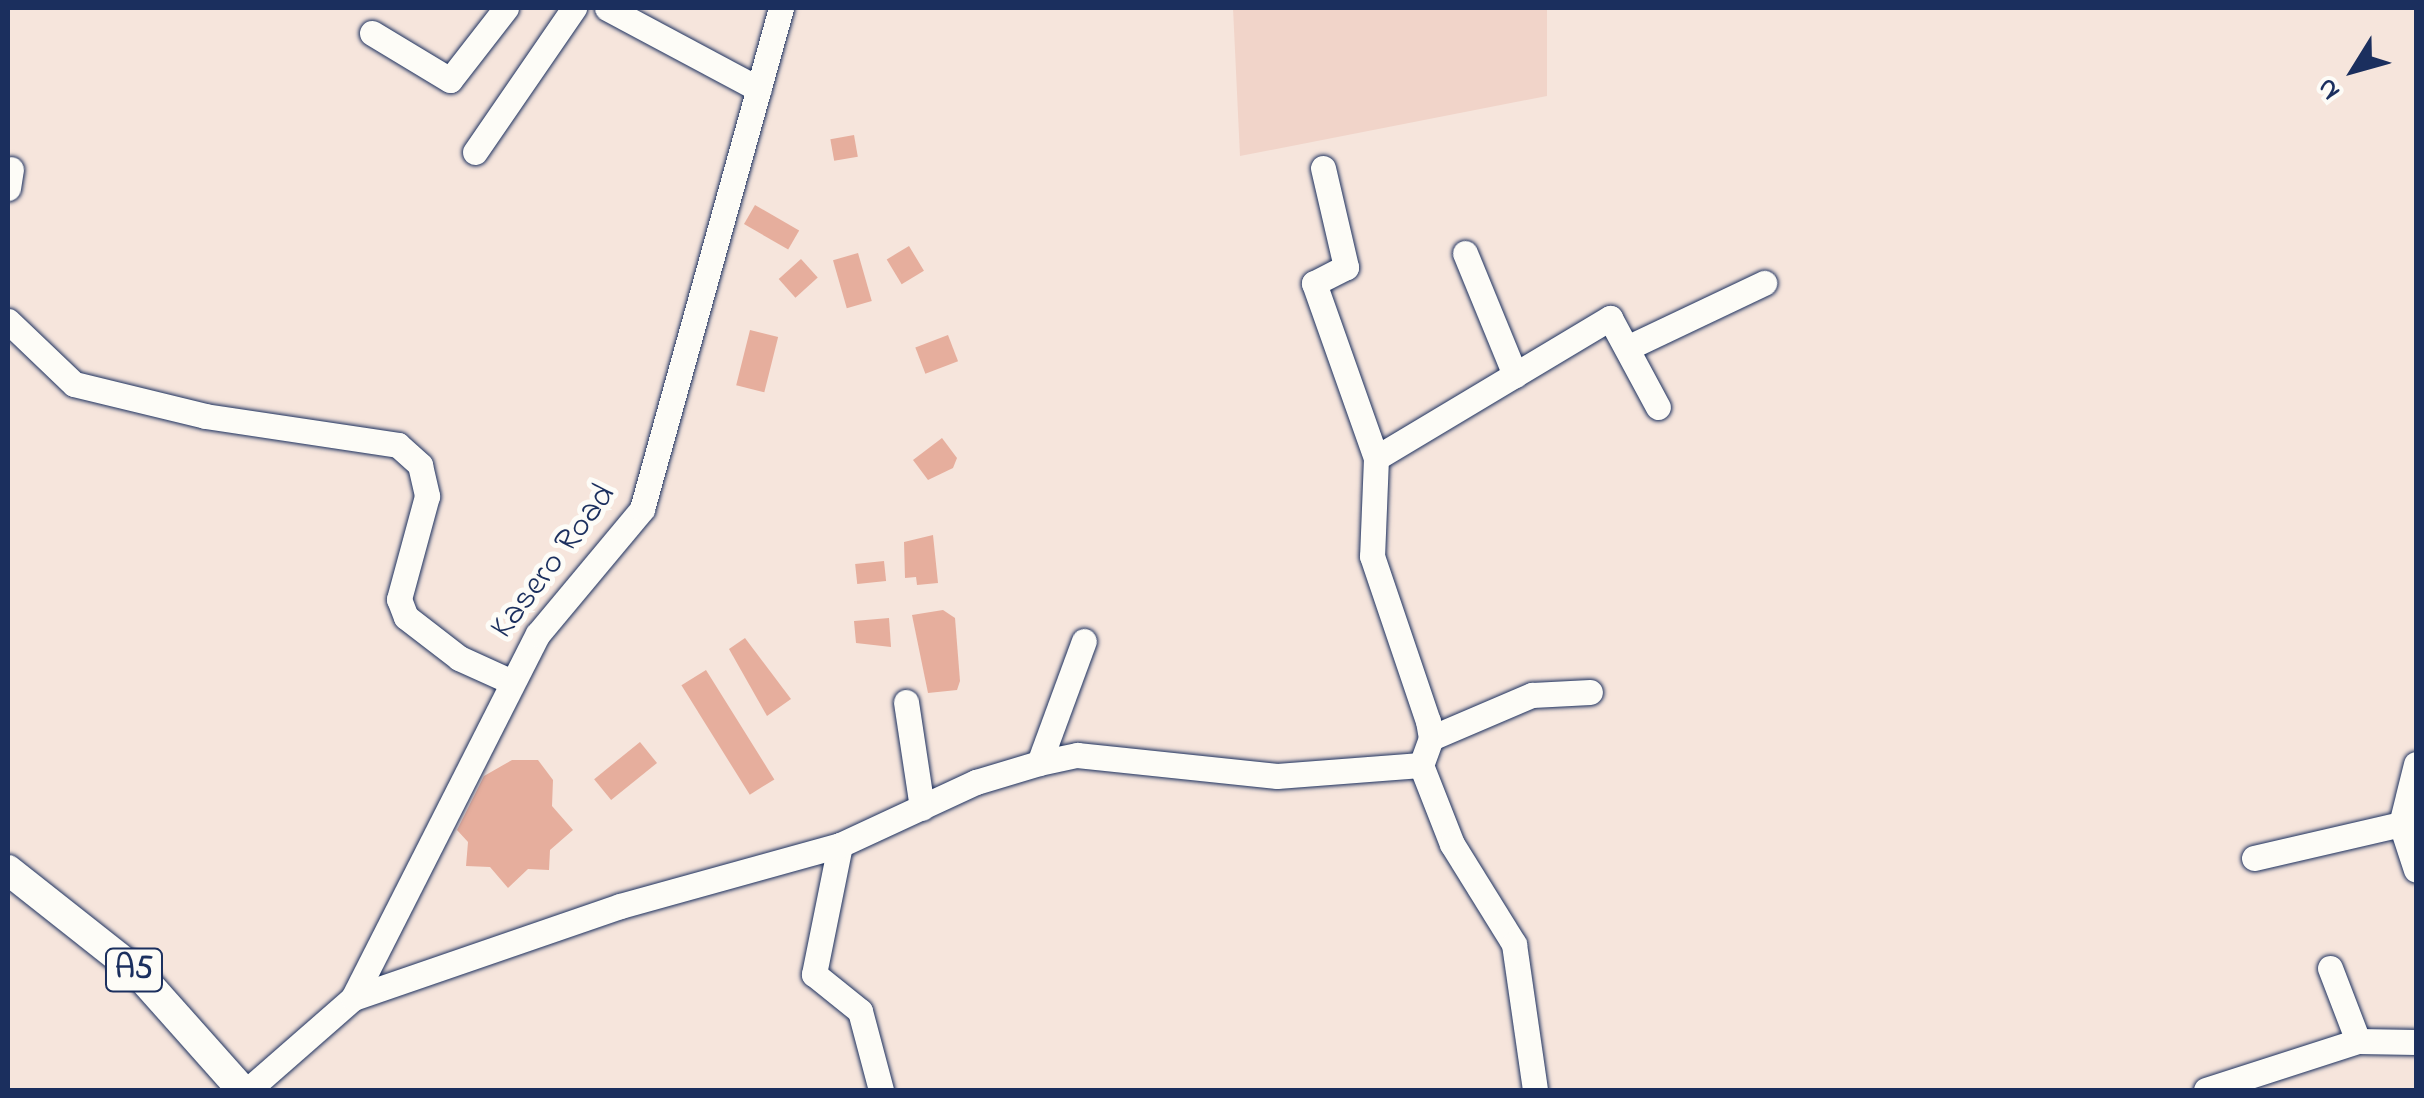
<!DOCTYPE html>
<html>
<head>
<meta charset="utf-8">
<style>
	body { margin:0 }
	#map { position:relative; width:2424px; height:1098px; overflow:hidden; background:#f6e5dc; font-family:"Indie Flower",sans-serif }
	div>[style] { position:absolute }
	.built>* { inset:0; background:#f1d4c9 }
	.building>* { inset:0; background:#e6ae9d; transform-origin:0 0 }
	.roads { filter:drop-shadow(0 0 2px #1b2f5e) drop-shadow(0 0 2px #1b2f5e) }
	.minor>* { height:25px; margin:-12.5px; padding:0 12.5px; transform-origin:12.5px; border-radius:12.5px; background:#fdfcf7 }
	.major>* { height:30px; margin:-15px; padding:0 15px; transform-origin:15px; border-radius:15px; background:#fdfcf7 }
	span { translate:-50% -50%; white-space:nowrap; text-align:center; line-height:1.15; -webkit-text-stroke:10px #fdfcf7; paint-order:stroke }
	.shield-label span { padding:2px 8px; background:#fdfcf7; border:2px solid; border-radius:8px; -webkit-text-stroke-width:0 }
	.shield-label { font-size:32px; color:#1b2f5e; font-weight:700 }
	.street-label { font-size:35px; color:#1b2f5e }
	.frame { position:absolute; inset:0; border:10px solid #1b2f5e; pointer-events:none }
	.north { position:absolute; left:2304px; top:20px; width:100px; height:100px; -webkit-text-stroke:8px #fdfcf7; paint-order:stroke; rotate:233deg; font-size:28px; font-weight:700; line-height:40px; text-align:center; color:#1b2f5e }
	.north::after { content:''; display:block; margin:auto; width:35px; height:45px; background:#1b2f5e; clip-path:polygon(50% 0,100% 100%,50% 72%,0 100%) }
</style>
</head>
<body>
<div id="map">
	<div class="built">
		<i style="clip-path:polygon(1233px 8px,1547px 8px,1547px 96px,1240px 156px)"></i>
	</div>
	<div class="building">
		<i style="left:854px;top:135px;width:22px;height:24px;rotate:80deg"></i>
		<i style="left:755px;top:205px;width:51px;height:22px;rotate:30deg"></i>
		<i style="left:909px;top:246px;width:29px;height:26px;rotate:59deg"></i>
		<i style="left:858px;top:253px;width:50px;height:26px;rotate:74deg"></i>
		<i style="left:801px;top:259px;width:25px;height:30px;rotate:48deg"></i>
		<i style="left:750px;top:330px;width:29px;height:57px;rotate:14deg"></i>
		<i style="left:948px;top:335px;width:28px;height:35px;rotate:69deg"></i>
		<i style="clip-path:polygon(942px 438px,957px 458px,953px 468px,928px 480px,913px 460px)"></i>
		<i style="clip-path:polygon(933px 535px,938px 583px,917px 585px,916px 577px,905px 578px,904px 542px)"></i>
		<i style="left:884px;top:561px;width:20px;height:29px;rotate:84deg"></i>
		<i style="clip-path:polygon(943px 610px,955px 618px,960px 681px,957px 690px,928px 693px,912px 615px)"></i>
		<i style="clip-path:polygon(889px 618px,891px 647px,856px 643px,854px 621px)"></i>
		<i style="clip-path:polygon(745px 638px,791px 699px,767px 716px,729px 649px)"></i>
		<i style="left:706px;top:670px;width:129px;height:29px;rotate:58deg"></i>
		<i style="left:640px;top:742px;width:27px;height:59px;rotate:51deg"></i>
		<i style="clip-path:polygon(512px 760px,538px 760px,553px 780px,552px 806px,573px 830px,550px 850px,549px 870px,528px 869px,508px 888px,490px 867px,466px 866px,468px 842px,457px 830px,484px 776px)"></i>
	</div>
	<div class="roads">
		<div class="minor">
			<i style="left:607px;top:8px;width:172px;rotate:28.1deg"></i>
			<i style="left:372px;top:33px;width:91px;rotate:31.1deg"></i>
			<i style="left:450px;top:80px;width:91px;rotate:-52.1deg"></i>
			<i style="left:475px;top:152px;width:175px;rotate:-55.5deg"></i>
			<i style="left:1323px;top:168px;width:102px;rotate:76.9deg"></i>
			<i style="left:1346px;top:267px;width:36px;rotate:153deg"></i>
			<i style="left:1314px;top:283px;width:186px;rotate:70.5deg"></i>
			<i style="left:1376px;top:458px;width:98px;rotate:92.3deg"></i>
			<i style="left:1372px;top:556px;width:174px;rotate:71.3deg"></i>
			<i style="left:1428px;top:721px;width:17px;rotate:80deg"></i>
			<i style="left:1431px;top:738px;width:29px;rotate:110deg"></i>
			<i style="left:1421px;top:765px;width:85px;rotate:68.6deg"></i>
			<i style="left:1452px;top:844px;width:118px;rotate:58.2deg"></i>
			<i style="left:1514px;top:944px;width:148px;rotate:81.8deg"></i>
			<i style="left:8px;top:188px;width:19px;rotate:-81deg"></i>
			<i style="left:1465px;top:253px;width:132px;rotate:67.7deg"></i>
			<i style="left:8px;top:321px;width:91px;rotate:43.7deg"></i>
			<i style="left:74px;top:384px;width:135px;rotate:13.7deg"></i>
			<i style="left:205px;top:416px;width:195px;rotate:8.5deg"></i>
			<i style="left:398px;top:445px;width:30px;rotate:42deg"></i>
			<i style="left:420px;top:465px;width:32px;rotate:77deg"></i>
			<i style="left:427px;top:496px;width:107px;rotate:105.2deg"></i>
			<i style="left:399px;top:599px;width:19px;rotate:69deg"></i>
			<i style="left:406px;top:617px;width:67px;rotate:37.7deg"></i>
			<i style="left:459px;top:658px;width:56px;rotate:24.3deg"></i>
			<i style="left:1627px;top:348px;width:152px;rotate:-25.4deg"></i>
			<i style="left:1376px;top:458px;width:273px;rotate:-30.9deg"></i>
			<i style="left:1610px;top:318px;width:101px;rotate:61.7deg"></i>
			<i style="left:906px;top:702px;width:107px;rotate:81.4deg"></i>
			<i style="left:1431px;top:738px;width:110px;rotate:-23.1deg"></i>
			<i style="left:1532px;top:695px;width:58px;rotate:-3deg"></i>
			<i style="left:1039px;top:763px;width:130px;rotate:-69.8deg"></i>
			<i style="left:2416px;top:764px;width:62px;rotate:104deg"></i>
			<i style="left:2401px;top:824px;width:48px;rotate:71.9deg"></i>
			<i style="left:840px;top:845px;width:132px;rotate:101.4deg"></i>
			<i style="left:814px;top:974px;width:59px;rotate:38.8deg"></i>
			<i style="left:860px;top:1011px;width:82px;rotate:75.1deg"></i>
			<i style="left:2254px;top:858px;width:151px;rotate:-13deg"></i>
			<i style="left:2330px;top:968px;width:78px;rotate:69deg"></i>
			<i style="left:353px;top:998px;width:282px;rotate:-19deg"></i>
			<i style="left:620px;top:906px;width:228px;rotate:-15.5deg"></i>
			<i style="left:840px;top:845px;width:150px;rotate:-24.9deg"></i>
			<i style="left:976px;top:782px;width:66px;rotate:-16.8deg"></i>
			<i style="left:1039px;top:763px;width:39px;rotate:-12deg"></i>
			<i style="left:1077px;top:755px;width:201px;rotate:6deg"></i>
			<i style="left:1277px;top:776px;width:144px;rotate:-4.4deg"></i>
			<i style="left:248px;top:1090px;width:140px;rotate:-41.2deg"></i>
			<i style="left:353px;top:998px;width:408px;rotate:-63.1deg"></i>
			<i style="left:538px;top:634px;width:163px;rotate:-50.2deg"></i>
			<i style="left:642px;top:509px;width:520px;rotate:-74.49deg"></i>
			<i style="left:2206px;top:1090px;width:160px;rotate:-17.9deg"></i>
			<i style="left:2358px;top:1041px;width:58px;rotate:1deg"></i>
		</div>
		<div class="major">
			<i style="left:8px;top:870px;width:164px;rotate:38.3deg"></i>
			<i style="left:137px;top:972px;width:158px;rotate:48.3deg"></i>
		</div>
	</div>
	<div class="shield-label">
		<span style="left:134px;top:970px">A5</span>
	</div>
	<div class="street-label">
		<span style="left:554px;top:562px;rotate:-53deg">Kasero Road</span>
	</div>
	<div class="frame"></div>
	<div class="north">N</div>
</div>
</body>
</html>
